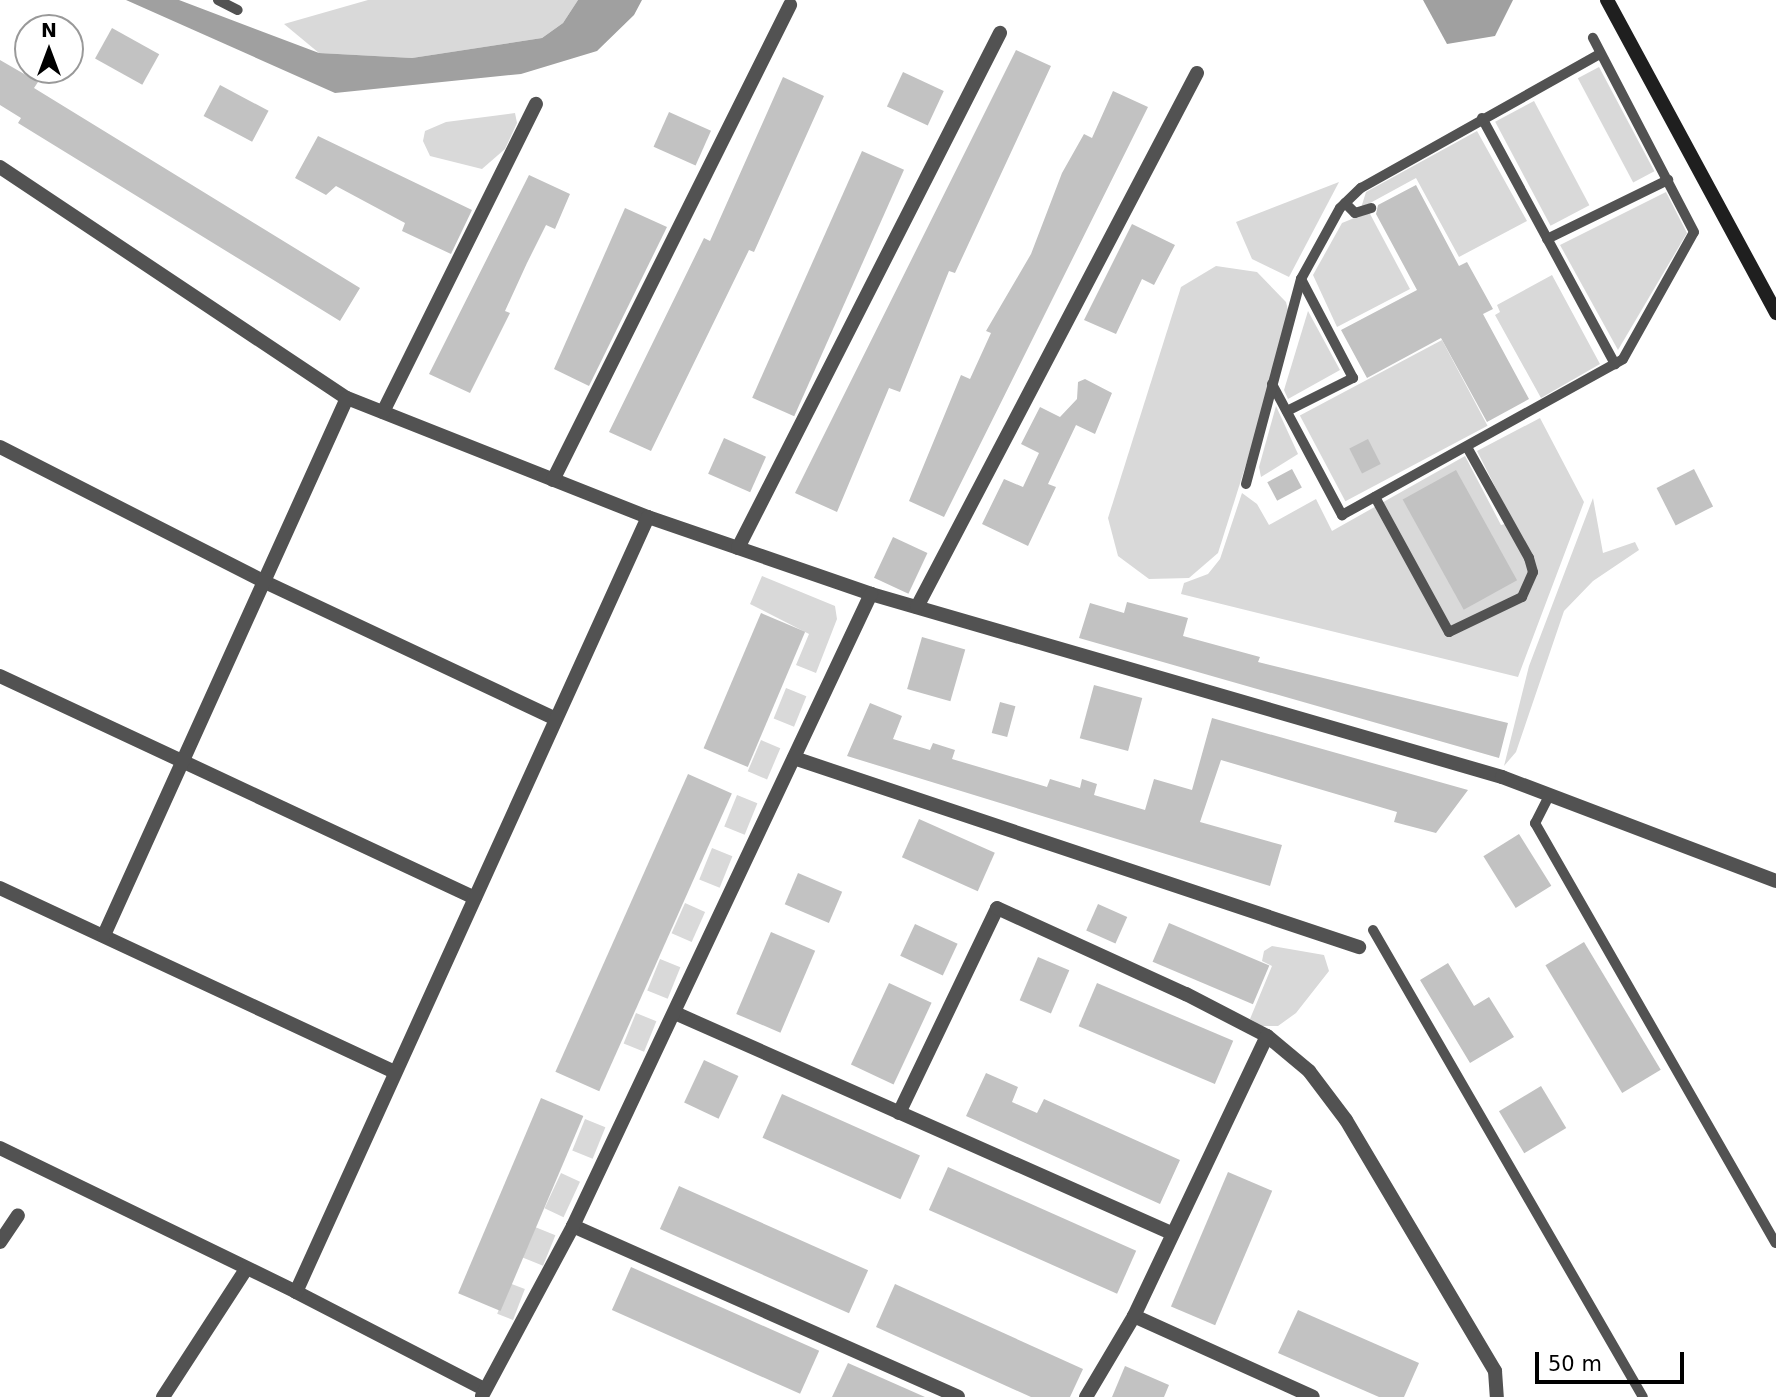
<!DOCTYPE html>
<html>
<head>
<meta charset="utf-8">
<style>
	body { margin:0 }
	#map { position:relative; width:1776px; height:1397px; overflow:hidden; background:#fff; font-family:"DejaVu Sans",sans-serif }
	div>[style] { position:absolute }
	.green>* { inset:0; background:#d9d9d9; transform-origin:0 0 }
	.water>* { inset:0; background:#a0a0a0 }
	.building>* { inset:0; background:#c2c2c2; transform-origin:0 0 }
	.lane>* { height:10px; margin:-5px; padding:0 5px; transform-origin:5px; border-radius:5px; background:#525252 }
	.street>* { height:14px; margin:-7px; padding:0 7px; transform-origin:7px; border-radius:7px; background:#525252 }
	.secondary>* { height:14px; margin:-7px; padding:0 7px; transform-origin:7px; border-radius:7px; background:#1f1f1f }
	span { translate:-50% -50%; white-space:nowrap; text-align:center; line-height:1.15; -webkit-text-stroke:6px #fff; paint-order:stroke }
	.north { position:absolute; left:14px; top:14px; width:70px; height:70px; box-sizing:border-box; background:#fff; border:2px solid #999; border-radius:50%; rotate:0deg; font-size:19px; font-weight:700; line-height:28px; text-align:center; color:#000 }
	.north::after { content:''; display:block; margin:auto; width:24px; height:32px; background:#000; clip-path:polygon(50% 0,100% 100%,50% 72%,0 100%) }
	.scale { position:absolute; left:1535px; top:1352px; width:149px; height:32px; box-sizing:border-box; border:4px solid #000; border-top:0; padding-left:9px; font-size:21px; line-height:24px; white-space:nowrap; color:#000; -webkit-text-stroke:5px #fff; paint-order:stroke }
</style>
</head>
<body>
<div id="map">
	<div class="green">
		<i style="clip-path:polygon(368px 0,578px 0,563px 23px,542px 38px,412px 58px,319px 53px,284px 24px)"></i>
		<i style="left:1599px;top:67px;width:118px;height:24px;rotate:62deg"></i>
		<i style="left:1534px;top:101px;width:118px;height:44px;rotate:62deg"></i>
		<i style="clip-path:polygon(515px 113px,517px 123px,505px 149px,482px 169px,430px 156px,423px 141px,425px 131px,446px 122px)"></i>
		<i style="clip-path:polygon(1477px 131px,1527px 221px,1459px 257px,1416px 178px,1361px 208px,1366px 192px)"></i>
		<i style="clip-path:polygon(1339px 182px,1289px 277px,1252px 259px,1236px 222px)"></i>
		<i style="clip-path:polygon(1666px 192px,1687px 233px,1618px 350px,1560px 245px)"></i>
		<i style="clip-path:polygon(1369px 212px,1410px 289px,1337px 327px,1313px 275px,1342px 223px)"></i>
		<i style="clip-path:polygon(1216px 266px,1257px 272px,1286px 302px,1291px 322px,1218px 553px,1189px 578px,1149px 579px,1118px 556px,1108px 518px,1181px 287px)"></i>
		<i style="clip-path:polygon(1552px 275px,1600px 364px,1541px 398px,1495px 315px,1500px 312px,1497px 305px)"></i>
		<i style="clip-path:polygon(1308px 311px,1340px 370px,1288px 399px,1284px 390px)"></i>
		<i style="left:1442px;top:340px;width:97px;height:161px;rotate:62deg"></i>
		<i style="clip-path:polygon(1276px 406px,1298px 454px,1261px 477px,1259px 467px)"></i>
		<i style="clip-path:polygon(1540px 418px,1584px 502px,1518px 677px,1181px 594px,1184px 583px,1208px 574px,1220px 559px,1242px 493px,1257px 504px,1269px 525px,1316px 499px,1332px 531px,1465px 456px,1501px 525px,1513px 522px,1477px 451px)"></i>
		<i style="clip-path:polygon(1593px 498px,1603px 553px,1635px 542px,1639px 550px,1593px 581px,1564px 611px,1516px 752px,1504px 766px,1529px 666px)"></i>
		<i style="clip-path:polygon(762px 576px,835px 606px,837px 619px,816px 673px,796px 665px,809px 634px,750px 604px)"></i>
		<i style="left:786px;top:688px;width:22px;height:33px;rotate:22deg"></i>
		<i style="left:761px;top:740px;width:21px;height:34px;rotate:23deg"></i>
		<i style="left:737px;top:795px;width:22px;height:34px;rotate:22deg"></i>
		<i style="left:712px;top:848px;width:22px;height:34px;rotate:22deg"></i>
		<i style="left:685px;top:903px;width:22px;height:33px;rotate:24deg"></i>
		<i style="clip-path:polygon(1272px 946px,1324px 955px,1329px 971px,1296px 1013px,1278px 1026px,1262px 1026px,1250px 1019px,1272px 966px,1262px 961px,1264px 951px)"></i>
		<i style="left:660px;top:959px;width:22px;height:34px;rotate:22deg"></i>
		<i style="left:636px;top:1013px;width:22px;height:33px;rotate:22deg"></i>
		<i style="left:585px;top:1119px;width:22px;height:34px;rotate:22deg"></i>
		<i style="left:561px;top:1173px;width:21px;height:39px;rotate:25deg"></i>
		<i style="left:535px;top:1227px;width:22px;height:33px;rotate:22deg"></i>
		<i style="left:509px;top:1283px;width:17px;height:33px;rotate:21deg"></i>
	</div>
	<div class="water">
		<i style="clip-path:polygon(126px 0,179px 0,319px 53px,412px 58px,542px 38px,563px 23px,578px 0,642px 0,634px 15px,597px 51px,521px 74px,335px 93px)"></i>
		<i style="clip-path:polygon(1423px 0,1513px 0,1495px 36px,1447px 44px)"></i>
	</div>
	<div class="building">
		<i style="left:112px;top:28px;width:54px;height:35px;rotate:29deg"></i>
		<i style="clip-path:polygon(1016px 50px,1051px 66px,955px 273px,949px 271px,900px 392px,889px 388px,837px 512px,795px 493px)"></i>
		<i style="clip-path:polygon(0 60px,38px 82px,34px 88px,360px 288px,340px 321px,18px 123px,21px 118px,0 105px)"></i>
		<i style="left:903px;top:72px;width:45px;height:38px;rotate:25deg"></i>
		<i style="clip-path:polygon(783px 77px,824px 96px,754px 252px,749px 250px,651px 451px,609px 432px,704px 238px,710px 241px)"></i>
		<i style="left:220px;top:85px;width:55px;height:35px;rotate:28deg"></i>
		<i style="clip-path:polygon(1113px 91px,1148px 107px,944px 517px,909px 501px,961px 375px,970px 379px,991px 333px,986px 331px,1031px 254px,1062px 173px,1084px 134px,1092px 138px)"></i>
		<i style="left:669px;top:112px;width:46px;height:38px;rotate:24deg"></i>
		<i style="clip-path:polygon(318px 136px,472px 210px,451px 254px,402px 231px,405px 223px,336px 186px,326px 195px,295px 178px)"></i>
		<i style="left:862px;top:151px;width:46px;height:270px;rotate:24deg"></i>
		<i style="clip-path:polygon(529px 175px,570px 194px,555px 229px,546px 225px,527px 263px,505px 311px,510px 313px,470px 393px,429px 374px)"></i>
		<i style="clip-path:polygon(1416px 185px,1459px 266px,1467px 262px,1493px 309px,1483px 314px,1529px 399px,1487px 422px,1441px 338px,1367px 378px,1341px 330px,1417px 290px,1376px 214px,1378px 205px)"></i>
		<i style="clip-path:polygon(625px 208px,667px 227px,589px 386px,554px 369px)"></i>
		<i style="clip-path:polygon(1132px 224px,1175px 245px,1154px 285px,1142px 279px,1116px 334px,1084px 320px)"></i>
		<i style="clip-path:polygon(1085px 379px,1112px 393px,1095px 434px,1076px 425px,1048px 484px,1056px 487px,1028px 546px,982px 524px,1004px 479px,1023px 487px,1039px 453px,1021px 444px,1040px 407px,1060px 417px,1077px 399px,1078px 382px)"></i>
		<i style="left:724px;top:438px;width:46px;height:39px;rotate:24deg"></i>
		<i style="left:1368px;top:439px;width:28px;height:21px;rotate:63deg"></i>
		<i style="left:1292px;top:469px;width:21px;height:28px;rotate:62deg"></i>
		<i style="left:1694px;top:469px;width:42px;height:42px;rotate:63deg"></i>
		<i style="left:1456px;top:470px;width:126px;height:61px;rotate:61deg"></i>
		<i style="left:893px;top:537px;width:38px;height:45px;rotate:25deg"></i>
		<i style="clip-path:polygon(1127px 602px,1188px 618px,1183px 636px,1260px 657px,1258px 662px,1508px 723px,1499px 758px,1079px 638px,1090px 603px,1124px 613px)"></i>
		<i style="left:761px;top:613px;width:48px;height:147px;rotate:23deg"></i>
		<i style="left:922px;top:637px;width:45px;height:54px;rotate:16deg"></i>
		<i style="left:1094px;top:685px;width:50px;height:55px;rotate:15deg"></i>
		<i style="left:1000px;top:702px;width:16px;height:32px;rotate:15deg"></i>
		<i style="clip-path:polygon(870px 703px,902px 716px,893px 739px,930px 750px,933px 743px,955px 750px,952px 759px,1047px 787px,1050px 779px,1080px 788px,1082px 779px,1097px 784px,1094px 795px,1145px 810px,1154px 779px,1192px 790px,1212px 718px,1468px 790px,1436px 833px,1394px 822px,1397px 812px,1221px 760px,1200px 822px,1282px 845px,1270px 886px,847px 756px)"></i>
		<i style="left:688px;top:774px;width:48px;height:326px;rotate:24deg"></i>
		<i style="left:919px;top:819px;width:83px;height:42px;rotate:24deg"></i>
		<i style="left:1519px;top:834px;width:61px;height:42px;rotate:58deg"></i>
		<i style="left:798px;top:873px;width:48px;height:34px;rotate:23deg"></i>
		<i style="left:1098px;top:904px;width:32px;height:29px;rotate:24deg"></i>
		<i style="left:1169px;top:923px;width:109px;height:42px;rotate:23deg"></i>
		<i style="left:915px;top:924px;width:47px;height:35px;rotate:25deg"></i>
		<i style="left:771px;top:932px;width:48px;height:89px;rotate:23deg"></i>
		<i style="left:1584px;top:942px;width:149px;height:45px;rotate:59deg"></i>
		<i style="left:1038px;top:957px;width:34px;height:47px;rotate:23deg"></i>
		<i style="clip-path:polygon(1448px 963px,1474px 1006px,1489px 997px,1514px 1037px,1470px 1063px,1420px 980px)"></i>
		<i style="left:889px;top:983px;width:47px;height:90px;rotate:25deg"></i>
		<i style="left:1097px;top:983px;width:148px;height:47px;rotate:23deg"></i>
		<i style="left:704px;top:1060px;width:38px;height:47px;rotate:25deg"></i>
		<i style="clip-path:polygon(986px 1073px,1018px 1087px,1012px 1102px,1037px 1113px,1044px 1099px,1180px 1160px,1160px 1204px,966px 1116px)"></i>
		<i style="left:1541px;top:1086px;width:49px;height:49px;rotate:59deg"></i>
		<i style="left:782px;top:1094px;width:151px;height:48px;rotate:24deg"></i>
		<i style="left:541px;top:1098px;width:46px;height:212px;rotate:23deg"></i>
		<i style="left:948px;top:1167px;width:206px;height:47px;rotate:24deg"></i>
		<i style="left:1228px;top:1172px;width:48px;height:146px;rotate:23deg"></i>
		<i style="left:679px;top:1186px;width:207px;height:47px;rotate:24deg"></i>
		<i style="left:631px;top:1267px;width:206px;height:47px;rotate:24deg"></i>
		<i style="clip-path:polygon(895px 1284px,1083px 1369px,1070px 1397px,1031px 1397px,876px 1327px)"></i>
		<i style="clip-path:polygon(1298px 1310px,1419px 1363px,1404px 1397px,1379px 1397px,1278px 1353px)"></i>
		<i style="clip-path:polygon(848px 1363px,925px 1397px,832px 1397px)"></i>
		<i style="clip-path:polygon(1125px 1366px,1169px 1385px,1164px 1397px,1112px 1397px)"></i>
	</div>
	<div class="lane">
		<i style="left:218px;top:0;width:22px;rotate:27deg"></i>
		<i style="left:1482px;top:118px;width:280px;rotate:61.6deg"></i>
		<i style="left:1345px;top:203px;width:14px;rotate:45deg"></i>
		<i style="left:1355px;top:213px;width:17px;rotate:-17deg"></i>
		<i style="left:1547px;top:239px;width:135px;rotate:-26deg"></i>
		<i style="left:1272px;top:384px;width:149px;rotate:61.9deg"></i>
		<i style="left:1342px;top:515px;width:321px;rotate:-29deg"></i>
		<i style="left:1623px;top:359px;width:145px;rotate:-60.8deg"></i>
		<i style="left:1694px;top:232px;width:219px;rotate:-117.5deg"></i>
		<i style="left:1287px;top:411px;width:74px;rotate:-26.6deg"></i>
		<i style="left:1353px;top:378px;width:112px;rotate:-117.7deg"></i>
		<i style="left:1246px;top:484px;width:212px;rotate:-75deg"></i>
		<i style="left:1301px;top:279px;width:81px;rotate:-61.2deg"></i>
		<i style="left:1340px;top:208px;width:29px;rotate:-44deg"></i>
		<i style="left:1361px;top:188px;width:274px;rotate:-29.3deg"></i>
		<i style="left:1375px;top:497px;width:154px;rotate:61.3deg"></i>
		<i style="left:1449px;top:632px;width:81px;rotate:-25.6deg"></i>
		<i style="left:1522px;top:597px;width:27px;rotate:-66deg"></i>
		<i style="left:1533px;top:572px;width:15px;rotate:-106deg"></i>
		<i style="left:1529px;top:558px;width:127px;rotate:-119.2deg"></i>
		<i style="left:1550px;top:794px;width:33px;rotate:117deg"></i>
		<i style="left:1535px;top:823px;width:484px;rotate:60.2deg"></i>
		<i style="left:1373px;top:930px;width:539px;rotate:59.97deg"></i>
	</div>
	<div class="street">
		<i style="left:0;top:167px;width:417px;rotate:33.7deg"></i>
		<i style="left:347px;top:398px;width:324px;rotate:21.6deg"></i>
		<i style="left:648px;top:517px;width:236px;rotate:19deg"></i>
		<i style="left:871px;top:594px;width:657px;rotate:16.17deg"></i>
		<i style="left:1502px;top:777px;width:293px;rotate:20.8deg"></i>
		<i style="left:383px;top:412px;width:344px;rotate:-63.6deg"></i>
		<i style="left:0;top:447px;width:300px;rotate:27deg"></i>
		<i style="left:267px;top:583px;width:319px;rotate:25.2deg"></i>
		<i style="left:553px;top:480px;width:531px;rotate:-63.48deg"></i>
		<i style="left:738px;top:548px;width:578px;rotate:-63.04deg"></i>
		<i style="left:917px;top:607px;width:603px;rotate:-62.33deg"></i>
		<i style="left:0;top:676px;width:524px;rotate:25.05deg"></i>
		<i style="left:794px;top:758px;width:596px;rotate:18.5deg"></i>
		<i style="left:0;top:888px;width:434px;rotate:25deg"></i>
		<i style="left:104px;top:935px;width:589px;rotate:-65.65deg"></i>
		<i style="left:675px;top:1013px;width:540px;rotate:23.91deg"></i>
		<i style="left:899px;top:1113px;width:227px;rotate:-64.4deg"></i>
		<i style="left:997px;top:908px;width:208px;rotate:24.5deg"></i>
		<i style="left:1186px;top:994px;width:91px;rotate:27.4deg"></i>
		<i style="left:1267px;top:1036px;width:55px;rotate:39.8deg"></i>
		<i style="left:1309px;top:1071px;width:61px;rotate:52.9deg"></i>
		<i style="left:1346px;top:1120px;width:292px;rotate:59.3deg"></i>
		<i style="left:1495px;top:1371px;width:26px;rotate:86deg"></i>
		<i style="left:0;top:1148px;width:329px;rotate:25.9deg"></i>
		<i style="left:573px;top:1226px;width:421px;rotate:23.9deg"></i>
		<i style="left:0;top:1242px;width:32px;rotate:-56deg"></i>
		<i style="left:1134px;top:1316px;width:196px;rotate:24.3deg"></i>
		<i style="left:484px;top:1389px;width:212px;rotate:-152.7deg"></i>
		<i style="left:296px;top:1292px;width:851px;rotate:-65.57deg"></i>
		<i style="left:482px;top:1396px;width:193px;rotate:-61.8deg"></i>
		<i style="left:573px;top:1226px;width:699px;rotate:-64.76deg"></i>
		<i style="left:163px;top:1397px;width:153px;rotate:-57deg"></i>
		<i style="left:1086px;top:1397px;width:94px;rotate:-59.3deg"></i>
		<i style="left:1134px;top:1316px;width:310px;rotate:-64.6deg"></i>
	</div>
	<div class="secondary">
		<i style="left:1607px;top:0;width:356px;rotate:61.6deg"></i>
	</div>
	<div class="north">N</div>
	<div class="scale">50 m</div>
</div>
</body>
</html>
